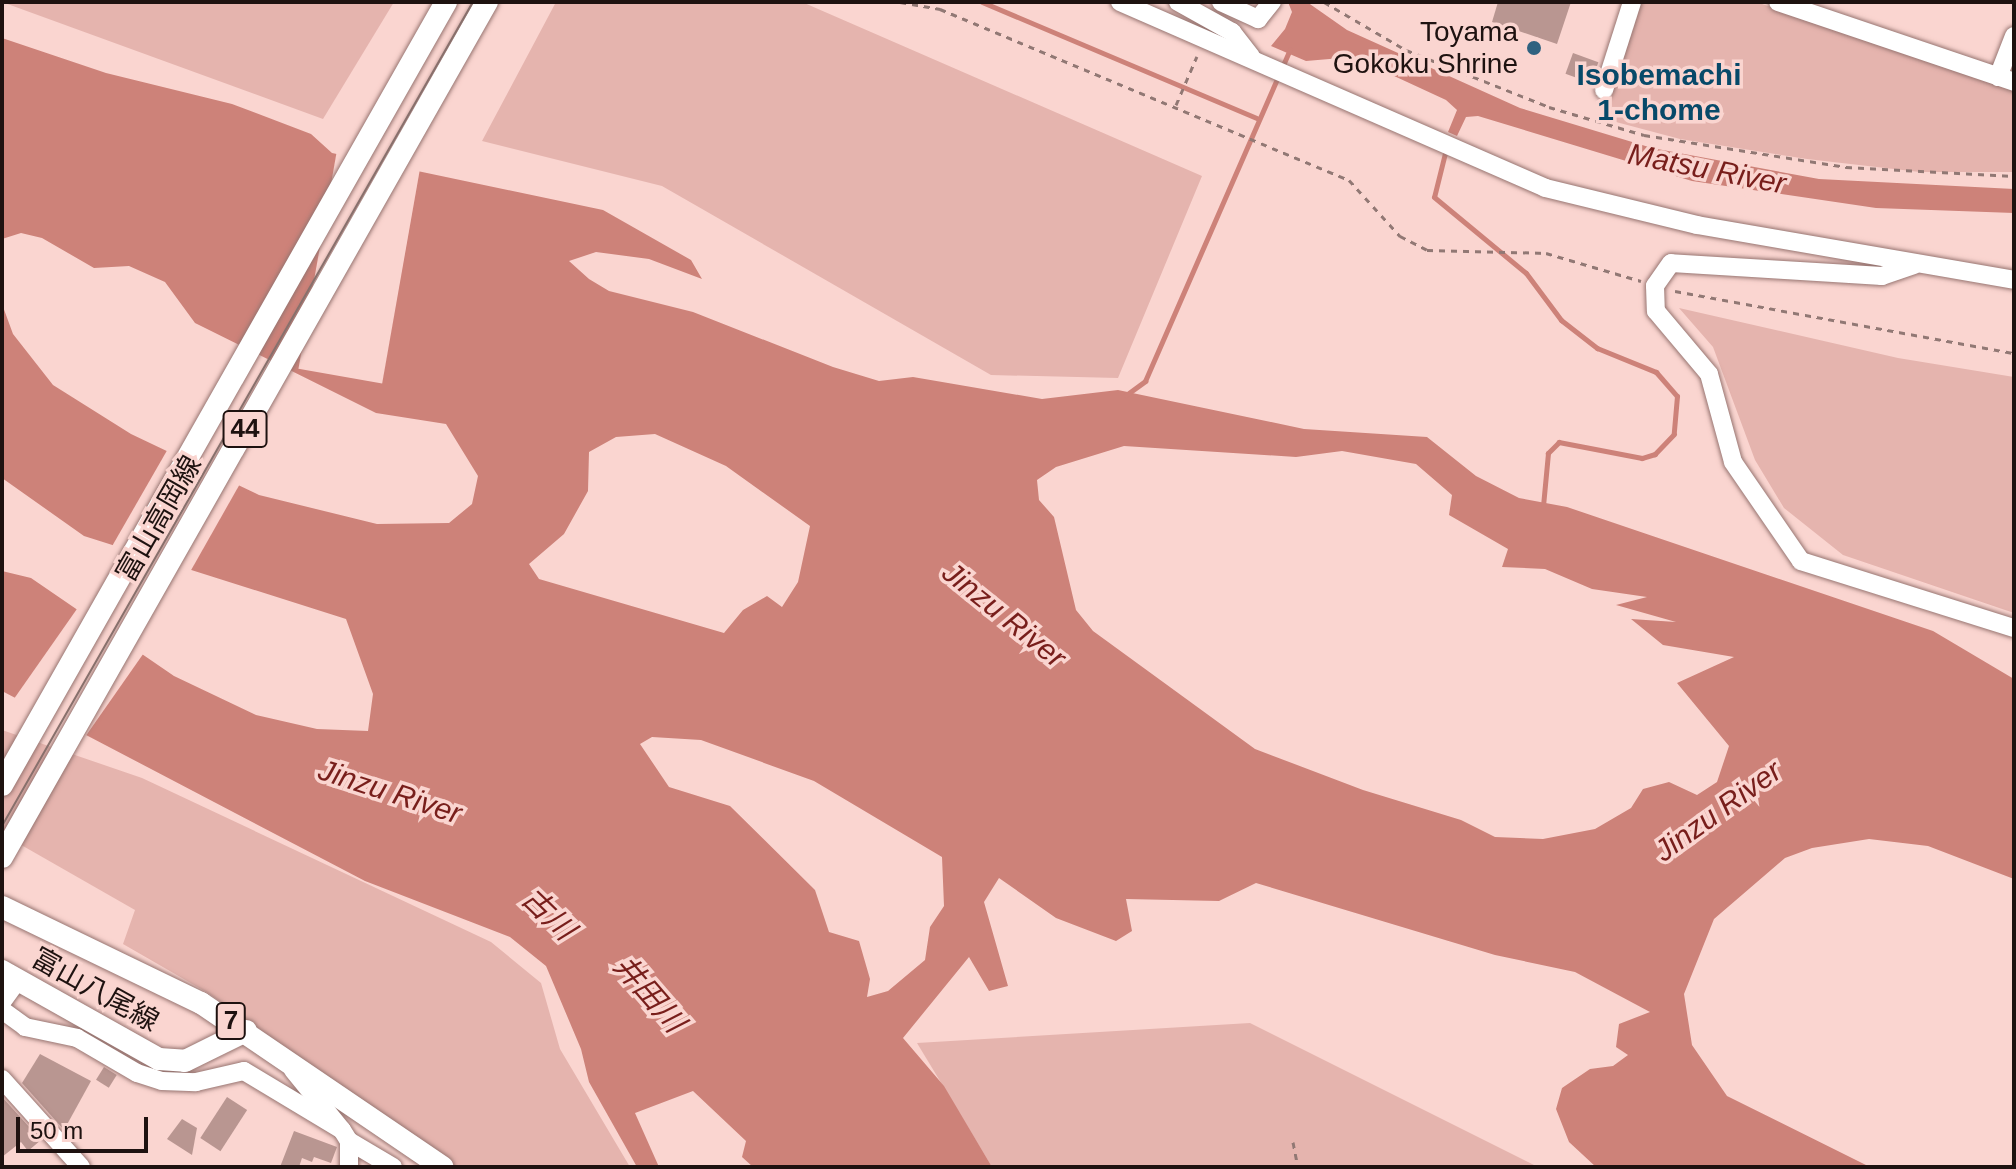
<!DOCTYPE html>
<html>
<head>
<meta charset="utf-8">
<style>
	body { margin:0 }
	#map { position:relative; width:2016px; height:1169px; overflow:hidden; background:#fad5d0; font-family:Arial,"Noto Sans JP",sans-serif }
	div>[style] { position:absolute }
	.green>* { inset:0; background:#e5b4ae }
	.water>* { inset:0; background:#cd8279 }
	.pier>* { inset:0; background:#fad5d0; transform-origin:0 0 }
	.stream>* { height:5px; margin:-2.5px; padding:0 2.5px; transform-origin:2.5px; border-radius:2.5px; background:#cd8279 }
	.building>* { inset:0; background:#b99691; transform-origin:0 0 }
	.path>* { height:3px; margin-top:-1.5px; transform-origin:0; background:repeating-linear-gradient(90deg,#917874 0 6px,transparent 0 12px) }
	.roads { filter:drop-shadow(0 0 2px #977571) drop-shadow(0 0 2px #977571) }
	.minor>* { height:18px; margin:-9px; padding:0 9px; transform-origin:9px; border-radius:9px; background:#fff }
	.major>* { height:22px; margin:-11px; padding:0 11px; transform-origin:11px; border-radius:11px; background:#fff }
	.tram>* { height:2px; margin:-1px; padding:0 1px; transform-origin:1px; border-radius:1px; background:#88706c }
	.dots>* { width:22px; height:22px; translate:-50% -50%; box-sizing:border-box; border:4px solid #fad5d0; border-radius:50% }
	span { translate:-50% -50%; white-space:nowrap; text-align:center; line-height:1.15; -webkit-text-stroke:7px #fad5d0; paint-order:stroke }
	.shield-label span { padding:2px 6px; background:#fad5d0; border:2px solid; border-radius:6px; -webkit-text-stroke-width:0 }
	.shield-label { font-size:26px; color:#1e1210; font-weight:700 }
	.poi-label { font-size:28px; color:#1e1210 }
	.right { translate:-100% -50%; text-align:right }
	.street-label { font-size:28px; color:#1e1210 }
	.neighbourhood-label { font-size:30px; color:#074969; font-weight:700 }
	.water-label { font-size:30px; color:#781e1b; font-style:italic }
	.frame { position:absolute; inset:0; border:4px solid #1e1210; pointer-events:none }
	.scale { position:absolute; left:16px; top:1117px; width:132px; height:36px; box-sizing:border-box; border:4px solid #1e1210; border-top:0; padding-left:10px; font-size:24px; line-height:28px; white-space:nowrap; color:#1e1210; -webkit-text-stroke:6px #fad5d0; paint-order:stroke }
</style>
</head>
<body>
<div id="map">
	<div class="green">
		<i style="clip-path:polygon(2px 2px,394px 2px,323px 119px)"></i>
		<i style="clip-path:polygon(556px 2px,802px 2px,1202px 176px,1118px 378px,991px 375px,662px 186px,482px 141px)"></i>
		<i style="clip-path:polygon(1637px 2px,1756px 2px,2014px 89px,2014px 172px,1920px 172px,1807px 159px,1680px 139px,1601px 118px)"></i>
		<i style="clip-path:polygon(1679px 308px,1898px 358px,2014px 377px,2014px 613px,1843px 555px,1784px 508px,1755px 460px,1713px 347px)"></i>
		<i style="clip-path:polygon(2px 730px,142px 778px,491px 942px,541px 983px,560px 1049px,630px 1167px,456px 1167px,208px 993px,123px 944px,135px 910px,2px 834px)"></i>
		<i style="clip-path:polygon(1250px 1023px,1538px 1167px,992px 1167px,917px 1043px)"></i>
	</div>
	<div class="water">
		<i style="clip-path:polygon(1288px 2px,1307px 2px,1347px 30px,1520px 108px,1652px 148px,1819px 179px,2014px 189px,2014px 213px,1876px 208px,1692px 181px,1478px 116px,1466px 117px,1457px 136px,1448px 132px,1457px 110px,1446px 100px,1353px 57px,1306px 61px,1271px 46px,1285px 29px,1292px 12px)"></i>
		<i style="clip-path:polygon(evenodd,2px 38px,106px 73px,232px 104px,311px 134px,332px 153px,603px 210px,691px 260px,702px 279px,649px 259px,596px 252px,569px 261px,589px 279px,609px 291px,693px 312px,833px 367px,879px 381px,913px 377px,1042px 399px,1118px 390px,1304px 429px,1427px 437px,1476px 476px,1519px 498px,1567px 507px,1933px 631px,2014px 679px,2014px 879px,1928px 846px,1869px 839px,1812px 848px,1785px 858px,1714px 919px,1684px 994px,1692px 1045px,1727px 1096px,1870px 1167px,1596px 1167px,1569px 1142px,1556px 1109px,1562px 1088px,1590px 1069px,1613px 1066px,1628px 1055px,1616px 1047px,1619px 1024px,1650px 1012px,1575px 972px,1495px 955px,1256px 883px,1219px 901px,1126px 899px,1132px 931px,1116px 941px,1056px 918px,999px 878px,984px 902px,1008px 986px,989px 991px,969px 957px,903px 1038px,944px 1086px,992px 1167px,753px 1167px,742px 1157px,746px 1141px,693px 1091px,635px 1113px,659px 1167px,637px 1167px,589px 1082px,581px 1049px,546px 966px,510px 937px,365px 881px,2px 691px,2px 571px,31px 578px,174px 676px,256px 715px,317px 729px,368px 731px,373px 694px,346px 619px,84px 536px,2px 478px,2px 304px,13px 334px,53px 385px,131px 434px,259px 495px,377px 524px,449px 523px,472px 504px,478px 476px,446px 424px,376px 413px,195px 323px,165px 282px,129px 266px,94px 268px,42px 238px,21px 233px,2px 239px,2px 38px,655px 434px,726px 466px,810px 526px,798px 582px,782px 607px,767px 596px,743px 610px,724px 633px,539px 579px,529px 564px,564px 534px,588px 491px,589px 452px,616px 437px,655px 434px,2px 38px,1124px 446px,1296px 457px,1342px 451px,1416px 464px,1452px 495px,1449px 515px,1508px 549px,1502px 567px,1545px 569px,1592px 589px,1647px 597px,1616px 605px,1676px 622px,1631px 619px,1663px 645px,1734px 657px,1677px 683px,1729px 746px,1717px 782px,1697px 795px,1669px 782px,1643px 789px,1631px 808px,1595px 829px,1543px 839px,1495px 837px,1461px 820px,1363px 790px,1255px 749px,1093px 631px,1076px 610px,1054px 517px,1039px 500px,1037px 480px,1056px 467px,1124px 446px,2px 38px,652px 737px,701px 740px,814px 781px,942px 857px,944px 906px,930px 927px,925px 960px,888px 991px,867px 997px,870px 979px,859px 941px,829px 932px,815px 890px,730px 806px,669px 787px,640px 744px,652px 737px)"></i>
	</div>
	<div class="pier">
		<i style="left:337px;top:150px;width:85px;height:222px;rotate:10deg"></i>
		<i style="clip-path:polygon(169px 447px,241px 482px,190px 572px,111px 548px)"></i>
		<i style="left:79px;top:606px;width:80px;height:116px;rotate:35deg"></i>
	</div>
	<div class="stream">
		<i style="left:982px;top:2px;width:298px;rotate:22.9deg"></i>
		<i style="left:1446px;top:149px;width:49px;rotate:104deg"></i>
		<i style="left:1434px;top:197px;width:119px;rotate:39.6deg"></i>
		<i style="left:1526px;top:273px;width:59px;rotate:53.3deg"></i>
		<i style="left:1561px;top:320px;width:46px;rotate:37.9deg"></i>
		<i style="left:1597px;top:348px;width:64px;rotate:22.1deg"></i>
		<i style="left:1656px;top:372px;width:32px;rotate:49deg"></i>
		<i style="left:1677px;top:396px;width:38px;rotate:95deg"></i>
		<i style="left:1674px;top:434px;width:28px;rotate:134deg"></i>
		<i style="left:1655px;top:454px;width:14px;rotate:163deg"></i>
		<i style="left:1642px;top:458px;width:85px;rotate:-169.1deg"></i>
		<i style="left:1559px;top:442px;width:16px;rotate:135deg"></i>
		<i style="left:1548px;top:453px;width:53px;rotate:95.4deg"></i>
		<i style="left:1126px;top:395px;width:24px;rotate:-36deg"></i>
		<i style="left:1145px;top:381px;width:362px;rotate:-66.4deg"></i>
	</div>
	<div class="building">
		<i style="clip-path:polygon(1498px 2px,1571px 2px,1557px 44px,1492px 22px)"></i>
		<i style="left:1573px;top:53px;width:27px;height:22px;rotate:20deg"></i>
		<i style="clip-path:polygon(40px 1054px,91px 1081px,64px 1130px,22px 1083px)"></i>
		<i style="left:104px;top:1067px;width:15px;height:15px;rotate:32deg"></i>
		<i style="clip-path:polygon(2px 1097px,41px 1140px,28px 1151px,21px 1142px,2px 1157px)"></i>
		<i style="left:227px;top:1097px;width:24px;height:49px;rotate:33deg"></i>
		<i style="clip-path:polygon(182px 1119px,197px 1128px,192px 1155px,167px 1139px)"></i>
		<i style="clip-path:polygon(294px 1131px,337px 1147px,331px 1163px,314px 1157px,312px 1162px,302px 1158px,299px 1167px,280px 1167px)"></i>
	</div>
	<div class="path">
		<i style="left:900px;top:2px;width:41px;rotate:9.9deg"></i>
		<i style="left:940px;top:9px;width:443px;rotate:22.7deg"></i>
		<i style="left:1349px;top:180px;width:76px;rotate:47.7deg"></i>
		<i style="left:1400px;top:236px;width:30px;rotate:27deg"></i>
		<i style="left:1427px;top:250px;width:119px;rotate:1.4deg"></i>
		<i style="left:1546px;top:253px;width:99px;rotate:16.4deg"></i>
		<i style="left:1324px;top:2px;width:95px;rotate:30.3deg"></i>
		<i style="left:1406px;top:50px;width:154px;rotate:21.7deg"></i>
		<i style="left:1549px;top:107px;width:99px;rotate:16.4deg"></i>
		<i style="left:1644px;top:135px;width:205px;rotate:9deg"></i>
		<i style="left:1846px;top:167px;width:168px;rotate:3.1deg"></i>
		<i style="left:1176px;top:105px;width:53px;rotate:-66.8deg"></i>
		<i style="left:1675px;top:291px;width:345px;rotate:10.4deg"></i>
		<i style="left:1293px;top:1142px;width:25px;rotate:79deg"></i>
	</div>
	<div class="roads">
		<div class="minor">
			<i style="left:1120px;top:2px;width:464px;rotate:23.6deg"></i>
			<i style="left:1545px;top:188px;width:156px;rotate:13.7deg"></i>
			<i style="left:1697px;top:225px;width:322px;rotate:9.8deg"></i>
			<i style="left:1178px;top:2px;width:62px;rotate:29.1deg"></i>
			<i style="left:1232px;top:32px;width:31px;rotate:52deg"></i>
			<i style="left:1221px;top:2px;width:41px;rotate:24.7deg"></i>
			<i style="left:1258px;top:19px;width:22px;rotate:-51deg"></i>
			<i style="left:1778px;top:2px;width:249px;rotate:18.7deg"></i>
			<i style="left:1998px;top:77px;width:44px;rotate:-68.7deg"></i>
			<i style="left:1604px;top:90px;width:92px;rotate:-72.3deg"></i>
			<i style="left:1914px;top:265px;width:34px;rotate:161deg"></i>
			<i style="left:1882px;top:276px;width:211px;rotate:-176.5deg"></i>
			<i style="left:1671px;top:263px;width:28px;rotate:125deg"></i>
			<i style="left:1655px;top:286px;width:25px;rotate:88deg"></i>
			<i style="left:1656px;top:311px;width:82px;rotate:49.9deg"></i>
			<i style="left:1709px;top:374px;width:91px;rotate:74.7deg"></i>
			<i style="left:1733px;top:462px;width:120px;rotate:55.5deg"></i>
			<i style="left:1801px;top:561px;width:223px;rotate:17.5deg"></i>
			<i style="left:2px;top:1002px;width:26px;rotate:-54deg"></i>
			<i style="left:2px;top:1010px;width:29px;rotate:36deg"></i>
			<i style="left:25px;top:1027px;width:53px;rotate:11.9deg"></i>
			<i style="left:77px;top:1038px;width:69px;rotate:30.3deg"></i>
			<i style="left:137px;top:1073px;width:26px;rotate:18deg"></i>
			<i style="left:162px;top:1081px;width:34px;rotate:2deg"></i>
			<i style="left:196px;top:1082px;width:49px;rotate:-12.9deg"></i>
			<i style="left:244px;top:1071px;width:114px;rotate:31deg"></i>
			<i style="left:293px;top:1070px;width:77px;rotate:50.8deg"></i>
			<i style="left:342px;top:1130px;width:13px;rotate:58deg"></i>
			<i style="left:349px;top:1141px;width:26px;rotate:90deg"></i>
			<i style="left:2px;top:1079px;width:118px;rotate:48.1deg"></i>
			<i style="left:349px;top:1141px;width:51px;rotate:30.6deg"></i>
		</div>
		<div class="major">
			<i style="left:2px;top:785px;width:900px;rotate:-60.44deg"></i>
			<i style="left:2px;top:857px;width:983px;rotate:-60.44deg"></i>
			<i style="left:2px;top:907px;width:221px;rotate:25.8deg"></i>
			<i style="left:201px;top:1003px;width:292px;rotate:34.2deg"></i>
			<i style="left:2px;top:971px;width:180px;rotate:29.3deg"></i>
			<i style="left:159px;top:1059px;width:26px;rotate:4deg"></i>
			<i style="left:185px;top:1061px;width:68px;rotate:-26.2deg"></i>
		</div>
	</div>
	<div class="tram">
		<i style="left:2px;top:826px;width:949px;rotate:-60.25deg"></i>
	</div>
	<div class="dots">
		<i style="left:1534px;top:48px;background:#306280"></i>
	</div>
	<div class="shield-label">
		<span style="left:245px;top:429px">44</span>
		<span style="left:231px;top:1021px">7</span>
	</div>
	<div class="poi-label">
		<span class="right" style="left:1518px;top:48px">Toyama<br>Gokoku Shrine</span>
	</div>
	<div class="street-label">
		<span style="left:159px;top:519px;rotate:-60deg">富山高岡線</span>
		<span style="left:95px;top:990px;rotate:29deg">富山八尾線</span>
	</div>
	<div class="neighbourhood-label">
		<span style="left:1659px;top:92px">Isobemachi<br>1-chome</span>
	</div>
	<div class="water-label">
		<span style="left:1707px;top:169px;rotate:11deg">Matsu River</span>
		<span style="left:1004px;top:615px;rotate:39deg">Jinzu River</span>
		<span style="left:390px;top:792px;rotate:18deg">Jinzu River</span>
		<span style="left:1718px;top:811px;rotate:-36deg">Jinzu River</span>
		<span style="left:548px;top:914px;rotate:44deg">古川</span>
		<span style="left:649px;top:994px;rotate:49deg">井田川</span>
	</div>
	<div class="frame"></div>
	<div class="scale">50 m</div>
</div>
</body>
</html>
